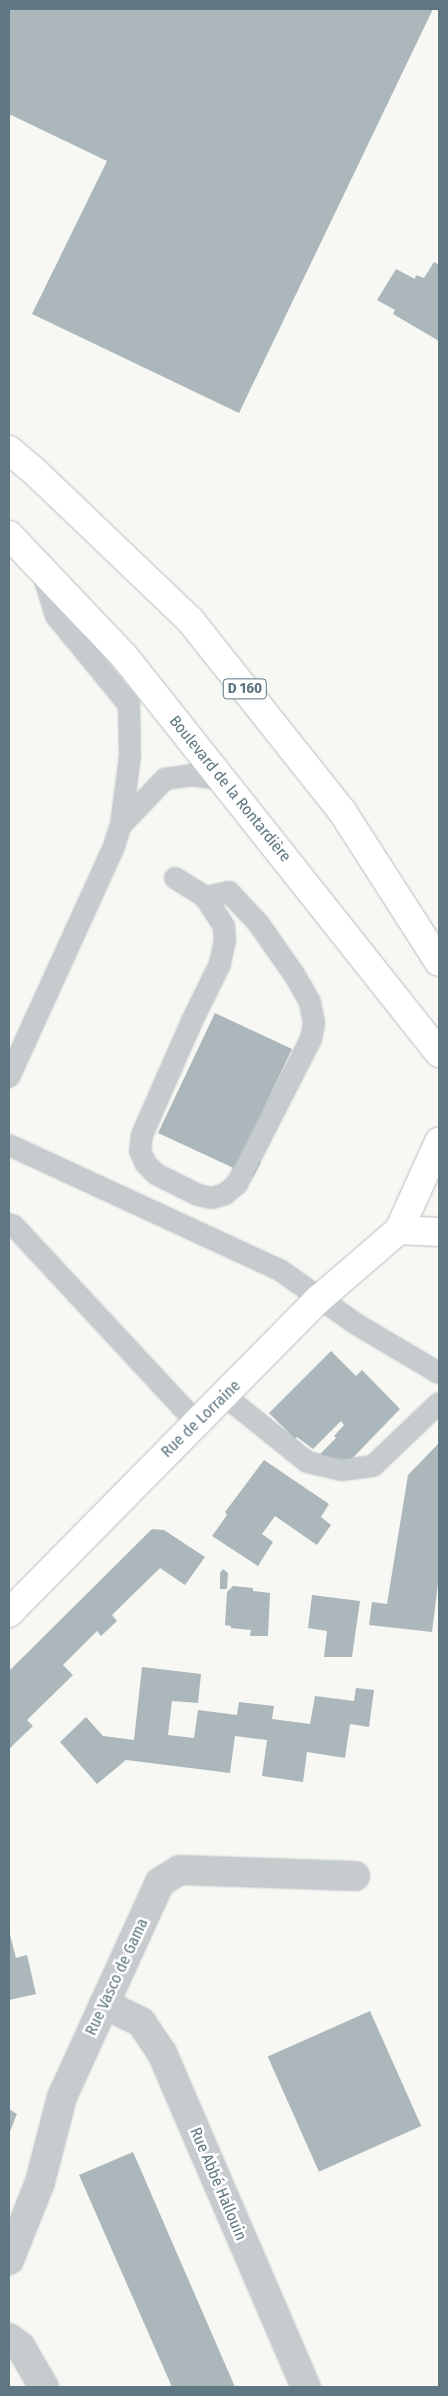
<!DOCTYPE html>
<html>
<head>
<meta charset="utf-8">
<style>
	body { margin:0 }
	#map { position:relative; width:448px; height:2396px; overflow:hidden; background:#f7f7f3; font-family:"Fira Sans Condensed",sans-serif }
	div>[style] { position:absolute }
	.building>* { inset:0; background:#acb7bc; transform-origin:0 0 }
	.roads { filter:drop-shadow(0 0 1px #b6bdc1) drop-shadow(0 0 1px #b6bdc1) }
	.lane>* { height:20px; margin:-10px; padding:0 10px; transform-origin:10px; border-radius:10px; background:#c6cbce }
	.street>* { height:28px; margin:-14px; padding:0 14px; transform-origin:14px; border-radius:14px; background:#c6cbce }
	.secondary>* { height:28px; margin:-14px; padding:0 14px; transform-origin:14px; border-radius:14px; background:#fff }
	.primary>* { height:28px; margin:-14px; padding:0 14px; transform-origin:14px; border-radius:14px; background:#fff }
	span { translate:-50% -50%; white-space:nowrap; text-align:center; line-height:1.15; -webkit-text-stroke:5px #fff; paint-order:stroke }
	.shield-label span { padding:1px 4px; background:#fff; border:1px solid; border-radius:4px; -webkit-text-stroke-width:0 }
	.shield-label { font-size:15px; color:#5f7782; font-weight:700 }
	.street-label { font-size:16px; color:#5f7782 }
	.frame { position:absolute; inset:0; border:10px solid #5f7782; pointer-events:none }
</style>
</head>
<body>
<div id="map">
	<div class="building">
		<i style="clip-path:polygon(9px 9px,433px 9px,239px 413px,32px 314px,107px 161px,9px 114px)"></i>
		<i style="clip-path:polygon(434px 262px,439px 265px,439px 341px,393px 314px,395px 310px,377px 300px,396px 269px,415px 279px,416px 275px,424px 278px)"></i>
		<i style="clip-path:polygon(215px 1013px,292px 1049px,263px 1110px,281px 1118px,243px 1153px,261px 1162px,253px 1177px,158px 1133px)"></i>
		<i style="clip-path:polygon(331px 1351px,356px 1376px,362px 1370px,400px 1409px,341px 1470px,320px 1454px,336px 1438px,334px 1436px,344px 1425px,341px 1421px,313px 1449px,297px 1437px,295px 1439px,269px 1413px)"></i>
		<i style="clip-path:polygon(439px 1443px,439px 1576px,432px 1632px,369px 1625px,372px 1602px,387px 1604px,408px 1475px)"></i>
		<i style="clip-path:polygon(264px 1460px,329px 1504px,321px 1517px,331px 1525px,317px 1545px,275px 1516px,262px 1534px,273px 1542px,258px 1566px,212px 1536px,227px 1515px,225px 1512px)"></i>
		<i style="clip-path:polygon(152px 1529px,164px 1530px,205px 1557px,185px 1585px,160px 1568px,112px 1615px,117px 1621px,101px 1636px,97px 1631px,63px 1665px,73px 1675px,27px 1720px,33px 1726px,9px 1749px,9px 1671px)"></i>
		<i style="clip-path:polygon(223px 1569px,228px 1573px,227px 1589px,220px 1589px,220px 1573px)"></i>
		<i style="clip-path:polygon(233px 1586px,253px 1588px,253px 1591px,270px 1593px,268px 1636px,250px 1636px,251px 1630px,231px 1628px,231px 1626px,225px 1625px,227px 1592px)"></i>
		<i style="clip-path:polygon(312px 1595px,360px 1601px,352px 1657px,324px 1657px,327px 1631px,308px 1628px)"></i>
		<i style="clip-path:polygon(142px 1667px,201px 1674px,198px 1703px,172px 1701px,168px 1735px,194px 1738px,198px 1710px,237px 1715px,239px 1702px,274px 1706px,272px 1719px,310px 1724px,315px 1696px,354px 1701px,356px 1688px,374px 1690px,369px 1727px,350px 1724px,345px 1758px,307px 1752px,303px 1782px,262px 1776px,267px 1740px,235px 1736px,230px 1773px,126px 1760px,97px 1784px,60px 1742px,86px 1717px,103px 1736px,134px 1740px)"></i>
		<i style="clip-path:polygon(9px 1931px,16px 1958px,27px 1955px,36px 1994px,9px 2000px)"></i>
		<i style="left:370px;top:2011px;width:126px;height:112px;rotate:66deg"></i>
		<i style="clip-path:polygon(9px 2109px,17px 2114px,9px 2134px)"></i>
		<i style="clip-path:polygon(133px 2152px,235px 2387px,172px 2387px,137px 2307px,79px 2175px)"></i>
	</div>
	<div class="roads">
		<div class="lane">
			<i style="left:43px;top:574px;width:44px;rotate:72.8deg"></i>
			<i style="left:56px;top:616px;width:115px;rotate:50.6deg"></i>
			<i style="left:129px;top:705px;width:51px;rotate:88.9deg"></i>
			<i style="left:130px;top:756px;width:70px;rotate:97.4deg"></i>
			<i style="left:121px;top:825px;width:64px;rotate:-46.3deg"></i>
			<i style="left:165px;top:779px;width:27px;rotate:-8deg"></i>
			<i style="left:192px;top:775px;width:31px;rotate:9deg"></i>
			<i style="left:175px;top:878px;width:36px;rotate:32deg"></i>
			<i style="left:205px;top:897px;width:35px;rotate:57deg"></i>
			<i style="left:224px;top:926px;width:14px;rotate:86deg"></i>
			<i style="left:225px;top:940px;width:25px;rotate:102deg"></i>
			<i style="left:220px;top:964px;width:64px;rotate:116.2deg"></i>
			<i style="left:192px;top:1021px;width:124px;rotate:113.7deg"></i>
			<i style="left:142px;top:1135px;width:16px;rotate:97deg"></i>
			<i style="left:140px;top:1151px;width:14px;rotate:65deg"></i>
			<i style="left:146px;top:1164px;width:14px;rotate:45deg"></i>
			<i style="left:156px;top:1174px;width:47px;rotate:26.6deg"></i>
			<i style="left:198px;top:1195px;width:14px;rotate:12deg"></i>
			<i style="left:212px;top:1198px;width:14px;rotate:-17deg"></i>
			<i style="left:225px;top:1194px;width:16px;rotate:-40deg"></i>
			<i style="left:237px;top:1184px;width:163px;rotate:-63deg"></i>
			<i style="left:311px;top:1039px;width:16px;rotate:-79deg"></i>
			<i style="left:314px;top:1023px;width:21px;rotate:-101deg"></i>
			<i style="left:310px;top:1002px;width:34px;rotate:-120deg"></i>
			<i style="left:293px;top:973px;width:60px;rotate:-124.8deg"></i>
			<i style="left:259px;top:924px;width:44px;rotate:-133.2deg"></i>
			<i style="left:229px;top:892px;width:25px;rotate:168deg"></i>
			<i style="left:9px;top:1077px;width:251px;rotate:-65.5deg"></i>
			<i style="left:113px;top:849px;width:25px;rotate:-72deg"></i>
			<i style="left:9px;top:1145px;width:298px;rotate:24.8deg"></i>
			<i style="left:280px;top:1270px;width:93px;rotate:35.4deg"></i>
			<i style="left:356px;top:1324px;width:96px;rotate:30.6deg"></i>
			<i style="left:9px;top:1224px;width:5px;rotate:22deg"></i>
			<i style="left:14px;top:1226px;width:267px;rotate:47.1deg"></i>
			<i style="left:225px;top:1396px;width:105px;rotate:38.8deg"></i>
			<i style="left:307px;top:1462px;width:35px;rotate:13deg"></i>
			<i style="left:341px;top:1470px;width:32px;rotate:-7deg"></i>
			<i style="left:373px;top:1466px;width:91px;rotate:-43.7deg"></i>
		</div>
		<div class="street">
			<i style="left:104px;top:2004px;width:41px;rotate:25.9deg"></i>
			<i style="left:141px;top:2022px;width:37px;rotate:56deg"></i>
			<i style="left:162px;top:2053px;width:364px;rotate:66.7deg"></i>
			<i style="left:9px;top:2260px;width:84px;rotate:-68.3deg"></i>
			<i style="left:40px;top:2182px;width:88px;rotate:-75.5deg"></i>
			<i style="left:62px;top:2097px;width:236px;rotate:-65.5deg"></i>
			<i style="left:160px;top:1882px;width:23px;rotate:-31deg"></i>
			<i style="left:180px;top:1870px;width:175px;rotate:2deg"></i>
			<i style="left:9px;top:2338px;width:14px;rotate:36deg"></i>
			<i style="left:20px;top:2346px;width:48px;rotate:59.7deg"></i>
		</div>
		<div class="secondary">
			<i style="left:399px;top:1230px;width:40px;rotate:2.9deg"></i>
			<i style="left:9px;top:1613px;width:441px;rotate:-45.4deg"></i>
			<i style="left:319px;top:1299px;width:106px;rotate:-40.8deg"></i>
			<i style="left:399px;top:1230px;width:97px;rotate:-65.6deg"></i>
		</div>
		<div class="primary">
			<i style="left:9px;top:450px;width:30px;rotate:40deg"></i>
			<i style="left:32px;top:469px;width:219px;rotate:43.7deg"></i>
			<i style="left:190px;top:620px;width:244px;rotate:51.5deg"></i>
			<i style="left:342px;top:811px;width:179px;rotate:57.3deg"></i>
			<i style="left:9px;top:535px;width:167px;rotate:46.5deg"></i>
			<i style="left:124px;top:656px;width:507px;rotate:51.57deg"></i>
		</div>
	</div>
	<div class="shield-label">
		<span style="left:245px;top:689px">D 160</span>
	</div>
	<div class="street-label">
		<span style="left:230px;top:789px;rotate:51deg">Boulevard de la Rontardière</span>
		<span style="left:201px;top:1419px;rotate:-44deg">Rue de Lorraine</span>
		<span style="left:117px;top:1977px;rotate:-65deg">Rue Vasco de Gama</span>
		<span style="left:218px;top:2184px;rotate:67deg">Rue Abbé Hallouin</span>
	</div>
	<div class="frame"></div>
</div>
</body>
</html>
